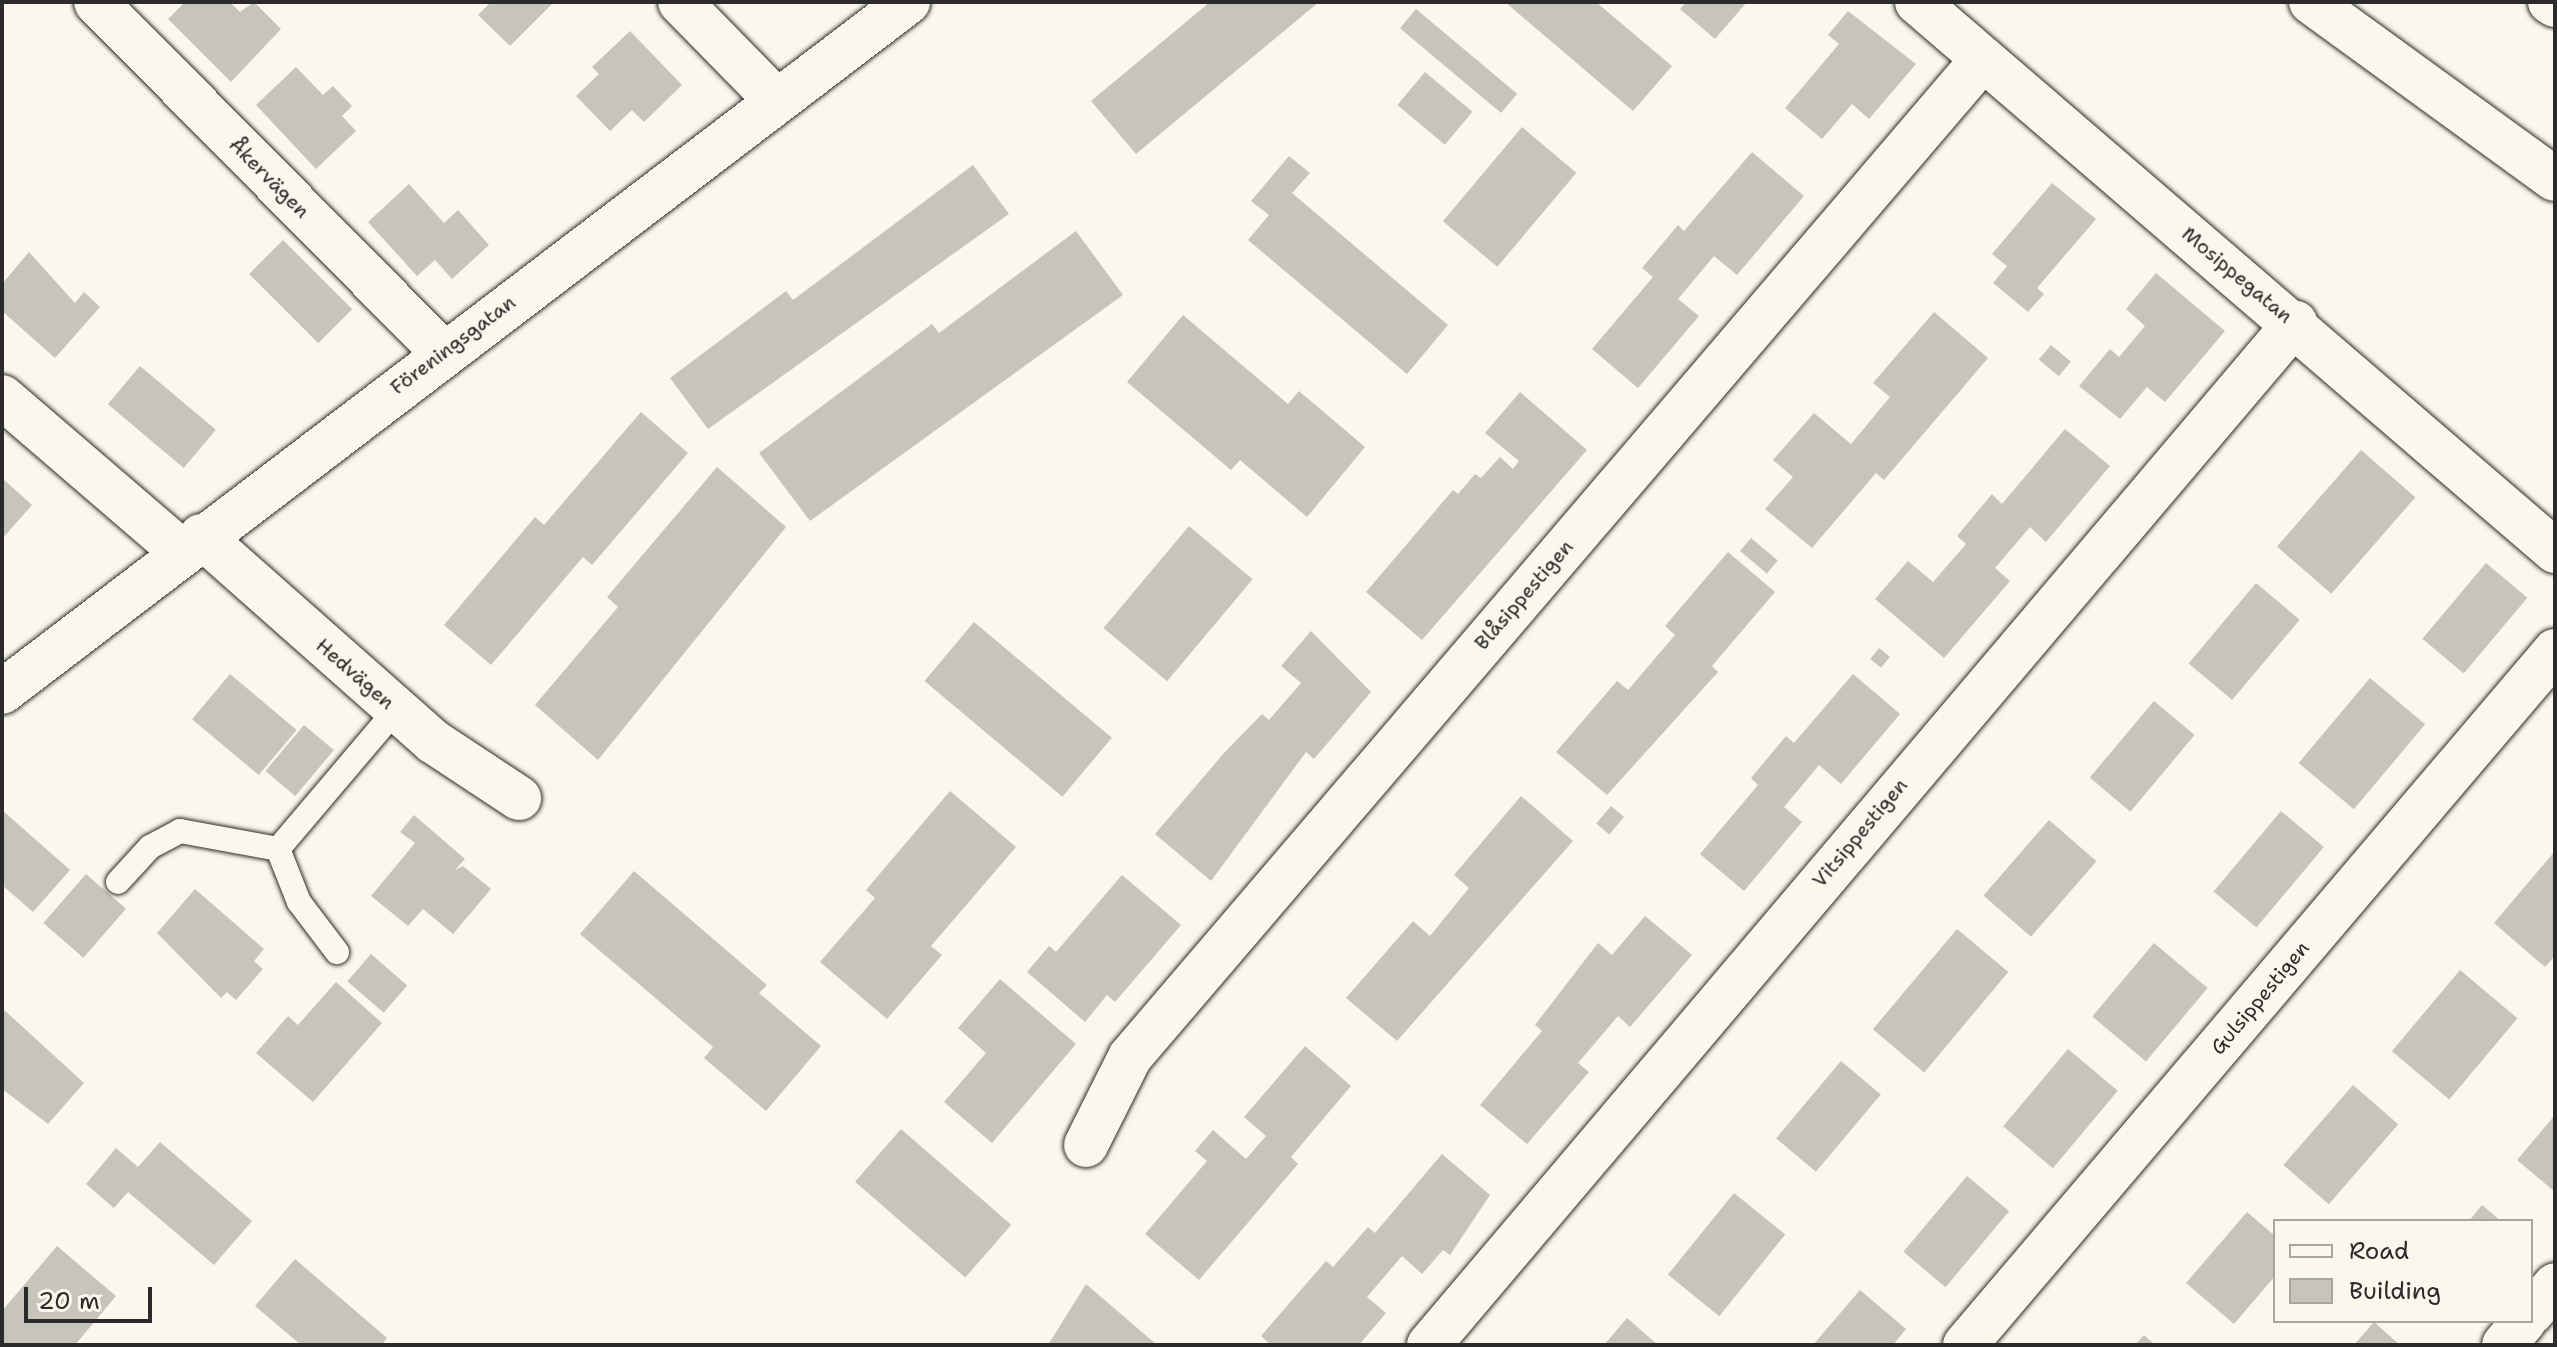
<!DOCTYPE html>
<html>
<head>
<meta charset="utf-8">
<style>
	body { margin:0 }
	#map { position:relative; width:2557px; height:1347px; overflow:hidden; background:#fbf7ec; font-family:"Shantell Sans",sans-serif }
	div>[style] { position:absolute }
	.building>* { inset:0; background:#c7c4bc; transform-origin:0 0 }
	.roads { filter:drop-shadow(0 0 2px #2b2b2b) drop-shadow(0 0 2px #2b2b2b) }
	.lane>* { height:24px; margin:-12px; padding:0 12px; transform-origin:12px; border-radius:12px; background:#fbf7ec }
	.street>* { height:44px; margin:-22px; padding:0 22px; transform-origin:22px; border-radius:22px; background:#fbf7ec }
	.secondary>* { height:44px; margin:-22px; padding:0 22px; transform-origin:22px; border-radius:22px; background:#fbf7ec }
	span { translate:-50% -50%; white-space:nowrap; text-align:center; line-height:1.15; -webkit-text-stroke:6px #fbf7ec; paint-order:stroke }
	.street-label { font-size:20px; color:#2b2b2b }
	.frame { position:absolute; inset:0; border:4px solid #2b2b2b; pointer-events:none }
	.legend { position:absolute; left:2273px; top:1219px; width:260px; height:104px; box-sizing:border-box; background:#fbf7ec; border:2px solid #a8a59f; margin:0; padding:10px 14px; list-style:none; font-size:24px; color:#2b2b2b }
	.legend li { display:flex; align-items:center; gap:16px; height:40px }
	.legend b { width:40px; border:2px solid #a8a59f }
	.scale { position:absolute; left:24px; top:1287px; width:128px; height:36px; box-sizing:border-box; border:4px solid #2b2b2b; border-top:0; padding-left:10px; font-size:24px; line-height:28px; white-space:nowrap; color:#2b2b2b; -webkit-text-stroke:6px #fbf7ec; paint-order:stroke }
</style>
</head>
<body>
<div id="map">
	<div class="building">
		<i style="clip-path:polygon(185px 2px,230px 2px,240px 12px,254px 2px,281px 29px,231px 82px,168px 19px)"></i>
		<i style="clip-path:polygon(491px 2px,554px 2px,510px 46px,478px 15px)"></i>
		<i style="clip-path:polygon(1210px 2px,1319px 2px,1136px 154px,1091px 101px)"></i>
		<i style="clip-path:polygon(1505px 2px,1596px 2px,1672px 66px,1633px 111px)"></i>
		<i style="clip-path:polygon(1686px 2px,1747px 2px,1715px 39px,1680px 9px)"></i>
		<i style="left:1416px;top:9px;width:132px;height:25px;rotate:40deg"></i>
		<i style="clip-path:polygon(1848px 11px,1916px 64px,1869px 119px,1852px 104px,1822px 139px,1785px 108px,1839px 44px,1828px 35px)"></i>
		<i style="clip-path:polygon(630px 31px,682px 85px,644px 122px,632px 110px,610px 131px,576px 96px,599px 74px,592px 67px)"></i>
		<i style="clip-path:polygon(296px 67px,323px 95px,333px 86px,352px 106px,342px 116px,356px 131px,316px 169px,256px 105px)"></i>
		<i style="left:1425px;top:72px;width:62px;height:43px;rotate:40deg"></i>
		<i style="left:1522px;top:127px;width:71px;height:123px;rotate:40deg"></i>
		<i style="clip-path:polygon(1752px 152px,1804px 196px,1737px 275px,1714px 256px,1678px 299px,1699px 316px,1638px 388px,1592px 349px,1653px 277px,1642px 268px,1678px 225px,1684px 231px)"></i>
		<i style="clip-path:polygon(1289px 156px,1310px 173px,1292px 193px,1448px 325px,1407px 374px,1248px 240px,1269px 215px,1251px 201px)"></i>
		<i style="clip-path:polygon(973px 165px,1009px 214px,708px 429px,670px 378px,786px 291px,793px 300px)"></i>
		<i style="clip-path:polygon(2052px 183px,2096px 219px,2037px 288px,2044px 294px,2028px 312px,1993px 283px,2007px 266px,1992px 254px)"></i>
		<i style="clip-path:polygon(409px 184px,444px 223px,458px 210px,489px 245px,452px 279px,435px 260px,417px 276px,368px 222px)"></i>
		<i style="clip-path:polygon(1076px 231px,1123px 295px,810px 521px,759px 453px,932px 324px,939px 333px)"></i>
		<i style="left:283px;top:240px;width:98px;height:48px;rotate:45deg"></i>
		<i style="clip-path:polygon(29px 252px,75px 303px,84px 292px,100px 307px,55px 358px,2px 311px,2px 284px)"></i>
		<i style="clip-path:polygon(2156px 273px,2225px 331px,2165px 402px,2147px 387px,2120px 419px,2079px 386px,2110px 349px,2119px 357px,2145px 326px,2126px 309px)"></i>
		<i style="clip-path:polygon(1934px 312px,1988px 358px,1884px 480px,1876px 473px,1812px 548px,1765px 509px,1793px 477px,1773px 460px,1814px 413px,1851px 444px,1890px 397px,1873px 383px)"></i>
		<i style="clip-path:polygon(1183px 315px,1288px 404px,1299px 391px,1365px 447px,1307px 517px,1240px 460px,1231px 470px,1127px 382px)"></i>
		<i style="left:2051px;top:345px;width:26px;height:19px;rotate:40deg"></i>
		<i style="left:140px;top:366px;width:99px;height:50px;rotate:40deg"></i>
		<i style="clip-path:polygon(1520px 392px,1587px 450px,1422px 640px,1366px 592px,1453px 490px,1458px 494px,1475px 474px,1481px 478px,1500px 457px,1513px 469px,1519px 461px,1485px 433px)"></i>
		<i style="clip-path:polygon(641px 412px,688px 453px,592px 565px,583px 557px,491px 665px,444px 625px,535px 517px,544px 525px)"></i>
		<i style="clip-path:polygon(2065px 429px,2110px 466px,2046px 542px,2030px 527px,1995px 568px,2010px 581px,1944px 658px,1875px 599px,1908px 561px,1933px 582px,1966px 544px,1957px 536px,1992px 494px,2002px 504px)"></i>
		<i style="left:2361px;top:450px;width:72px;height:128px;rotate:41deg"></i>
		<i style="clip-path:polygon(717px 467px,786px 527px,598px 760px,535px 705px,618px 607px,607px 597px)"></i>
		<i style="clip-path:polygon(2px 478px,32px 505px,2px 539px)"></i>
		<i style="left:1189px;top:526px;width:83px;height:133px;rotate:40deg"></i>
		<i style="left:1751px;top:538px;width:35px;height:17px;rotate:40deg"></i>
		<i style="clip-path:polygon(1728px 552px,1775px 592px,1712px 666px,1718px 672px,1607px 795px,1556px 752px,1617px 681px,1628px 690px,1675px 635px,1665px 626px)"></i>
		<i style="left:2486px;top:563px;width:54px;height:99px;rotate:40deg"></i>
		<i style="left:2256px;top:583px;width:57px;height:105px;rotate:40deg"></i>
		<i style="left:974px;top:622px;width:180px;height:77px;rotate:40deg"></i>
		<i style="clip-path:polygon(1311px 631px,1371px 692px,1314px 759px,1306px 752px,1211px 881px,1155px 834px,1224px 753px,1262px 714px,1269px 720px,1301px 683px,1281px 666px)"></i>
		<i style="left:1879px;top:648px;width:14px;height:14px;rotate:39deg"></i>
		<i style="left:230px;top:674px;width:87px;height:59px;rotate:40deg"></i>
		<i style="clip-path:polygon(1853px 674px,1900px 714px,1841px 784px,1819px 765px,1784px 807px,1802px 822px,1744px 891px,1700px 854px,1758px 785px,1751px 778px,1786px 736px,1794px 743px)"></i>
		<i style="left:2370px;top:678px;width:72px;height:111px;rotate:40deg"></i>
		<i style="left:2154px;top:701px;width:53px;height:100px;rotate:40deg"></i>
		<i style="left:304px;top:725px;width:39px;height:60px;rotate:40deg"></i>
		<i style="clip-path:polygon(950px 791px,1016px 847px,931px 946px,942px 955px,887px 1019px,820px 962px,875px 898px,866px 890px)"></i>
		<i style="clip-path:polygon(1521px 796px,1573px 841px,1397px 1041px,1346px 998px,1413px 921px,1430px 936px,1469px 888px,1454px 875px)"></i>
		<i style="left:1611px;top:806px;width:17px;height:23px;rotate:40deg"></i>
		<i style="clip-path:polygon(2px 810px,70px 870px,33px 912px,2px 885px)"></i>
		<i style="left:2281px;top:811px;width:56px;height:105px;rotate:40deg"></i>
		<i style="clip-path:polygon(414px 815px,465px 859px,455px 870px,463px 866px,491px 889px,453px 934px,423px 909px,408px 926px,371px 896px,415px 843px,400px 832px)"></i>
		<i style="left:2049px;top:820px;width:63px;height:100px;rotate:41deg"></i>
		<i style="clip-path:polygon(2555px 851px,2555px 956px,2545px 967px,2494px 923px)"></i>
		<i style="clip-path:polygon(634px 871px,767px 985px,759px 993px,821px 1046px,766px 1111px,704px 1058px,713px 1047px,580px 934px)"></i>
		<i style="left:86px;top:874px;width:53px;height:65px;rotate:41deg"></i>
		<i style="clip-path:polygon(1122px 875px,1181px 925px,1115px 1002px,1107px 995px,1085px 1022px,1027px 972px,1049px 946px,1056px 952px)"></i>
		<i style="clip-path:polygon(195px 889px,264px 949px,254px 961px,263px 969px,236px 1000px,227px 992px,221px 998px,157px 933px)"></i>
		<i style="clip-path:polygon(1645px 916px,1692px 955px,1630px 1027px,1618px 1016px,1578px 1063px,1589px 1072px,1527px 1144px,1480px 1105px,1542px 1031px,1535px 1025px,1598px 943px,1612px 955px)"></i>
		<i style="left:1957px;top:929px;width:67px;height:131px;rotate:40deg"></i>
		<i style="left:2154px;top:943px;width:70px;height:96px;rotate:40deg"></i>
		<i style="left:371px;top:954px;width:48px;height:36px;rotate:41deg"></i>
		<i style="left:2460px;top:970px;width:75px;height:106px;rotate:40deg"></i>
		<i style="clip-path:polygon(1000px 979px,1076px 1044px,992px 1143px,944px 1102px,986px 1053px,958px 1028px)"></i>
		<i style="clip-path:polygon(336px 982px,382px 1023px,313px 1102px,256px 1053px,288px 1016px,298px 1025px)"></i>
		<i style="clip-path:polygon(2px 1008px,84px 1083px,48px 1124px,2px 1089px)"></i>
		<i style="clip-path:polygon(1305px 1046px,1351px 1086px,1291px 1157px,1298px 1164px,1199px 1280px,1145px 1234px,1207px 1161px,1195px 1151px,1213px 1130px,1246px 1159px,1266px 1136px,1244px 1117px)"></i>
		<i style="left:2068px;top:1049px;width:65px;height:101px;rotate:40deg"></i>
		<i style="left:1841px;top:1061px;width:52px;height:101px;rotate:40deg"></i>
		<i style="left:2353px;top:1085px;width:60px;height:106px;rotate:41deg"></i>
		<i style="clip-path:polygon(2555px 1115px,2555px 1192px,2517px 1160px)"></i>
		<i style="left:901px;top:1129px;width:146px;height:70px;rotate:41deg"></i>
		<i style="clip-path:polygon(160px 1142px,252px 1221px,214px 1265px,128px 1192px,114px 1208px,86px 1184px,116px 1148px,138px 1167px)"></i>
		<i style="clip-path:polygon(1442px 1154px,1490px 1195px,1450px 1255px,1443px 1250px,1422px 1274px,1402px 1256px,1367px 1297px,1386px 1313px,1359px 1345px,1271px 1345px,1261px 1336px,1326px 1261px,1333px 1267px,1368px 1227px,1375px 1233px)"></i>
		<i style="left:1967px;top:1176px;width:55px;height:99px;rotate:40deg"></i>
		<i style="left:1734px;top:1193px;width:66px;height:105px;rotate:39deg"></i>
		<i style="clip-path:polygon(2482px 1205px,2501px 1221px,2469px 1221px)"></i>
		<i style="clip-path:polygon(2247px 1212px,2275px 1236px,2275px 1276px,2234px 1324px,2186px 1283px)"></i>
		<i style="clip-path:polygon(57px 1246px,116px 1296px,75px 1345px,2px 1345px,2px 1311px)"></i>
		<i style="clip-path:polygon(295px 1259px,387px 1338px,382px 1345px,301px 1345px,255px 1306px)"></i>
		<i style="clip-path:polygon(1086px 1284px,1157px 1345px,1048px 1345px)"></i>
		<i style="clip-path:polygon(1860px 1290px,1906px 1329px,1893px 1345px,1813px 1345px)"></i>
		<i style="clip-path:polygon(1627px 1318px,1658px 1345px,1604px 1345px)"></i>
		<i style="clip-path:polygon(2374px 1322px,2400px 1345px,2354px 1345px)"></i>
		<i style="clip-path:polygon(2144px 1335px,2155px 1345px,2135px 1345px)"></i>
	</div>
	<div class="roads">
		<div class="lane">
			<i style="left:278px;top:849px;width:57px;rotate:68.4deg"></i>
			<i style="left:299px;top:902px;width:63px;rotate:52.8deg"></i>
			<i style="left:118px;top:882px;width:47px;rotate:-47.6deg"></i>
			<i style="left:150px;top:847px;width:34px;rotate:-28deg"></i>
			<i style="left:180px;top:831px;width:100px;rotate:10.4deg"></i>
			<i style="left:278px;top:849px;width:182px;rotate:-49.7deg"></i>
		</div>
		<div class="street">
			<i style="left:96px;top:2px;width:494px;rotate:45.3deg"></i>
			<i style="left:680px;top:2px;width:137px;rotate:45.6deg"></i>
			<i style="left:1917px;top:2px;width:842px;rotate:40.71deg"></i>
			<i style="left:2550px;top:2px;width:6px;rotate:31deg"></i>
			<i style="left:2px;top:397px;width:236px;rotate:40.7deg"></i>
			<i style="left:201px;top:536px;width:311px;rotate:41.5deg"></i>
			<i style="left:434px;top:742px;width:102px;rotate:33.4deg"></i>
			<i style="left:1086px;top:1145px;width:98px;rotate:-63.4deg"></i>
			<i style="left:1130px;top:1057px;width:1313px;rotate:-49.48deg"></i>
			<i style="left:2531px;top:1313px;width:37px;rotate:-49deg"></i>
			<i style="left:1429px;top:1345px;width:1340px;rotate:-49.72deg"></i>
			<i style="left:1965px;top:1345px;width:911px;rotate:-49.63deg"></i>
			<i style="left:2504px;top:1345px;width:31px;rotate:-50deg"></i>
		</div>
		<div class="secondary">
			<i style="left:2311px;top:2px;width:301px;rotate:36deg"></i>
			<i style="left:2px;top:692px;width:1139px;rotate:-37.29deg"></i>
		</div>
	</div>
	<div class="street-label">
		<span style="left:269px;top:178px;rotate:45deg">Åkervägen</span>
		<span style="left:2237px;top:275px;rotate:40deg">Mosippegatan</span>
		<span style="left:453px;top:345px;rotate:-37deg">Föreningsgatan</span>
		<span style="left:1524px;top:595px;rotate:-49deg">Blåsippestigen</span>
		<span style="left:355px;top:674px;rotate:41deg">Hedvägen</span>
		<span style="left:1860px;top:833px;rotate:-50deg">Vitsippestigen</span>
		<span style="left:2260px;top:998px;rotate:-50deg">Gulsippestigen</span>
	</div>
	<div class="frame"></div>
	<ul class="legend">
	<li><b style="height:10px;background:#fbf7ec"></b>Road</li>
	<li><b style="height:22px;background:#c7c4bc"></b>Building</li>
	</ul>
	<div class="scale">20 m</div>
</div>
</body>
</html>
